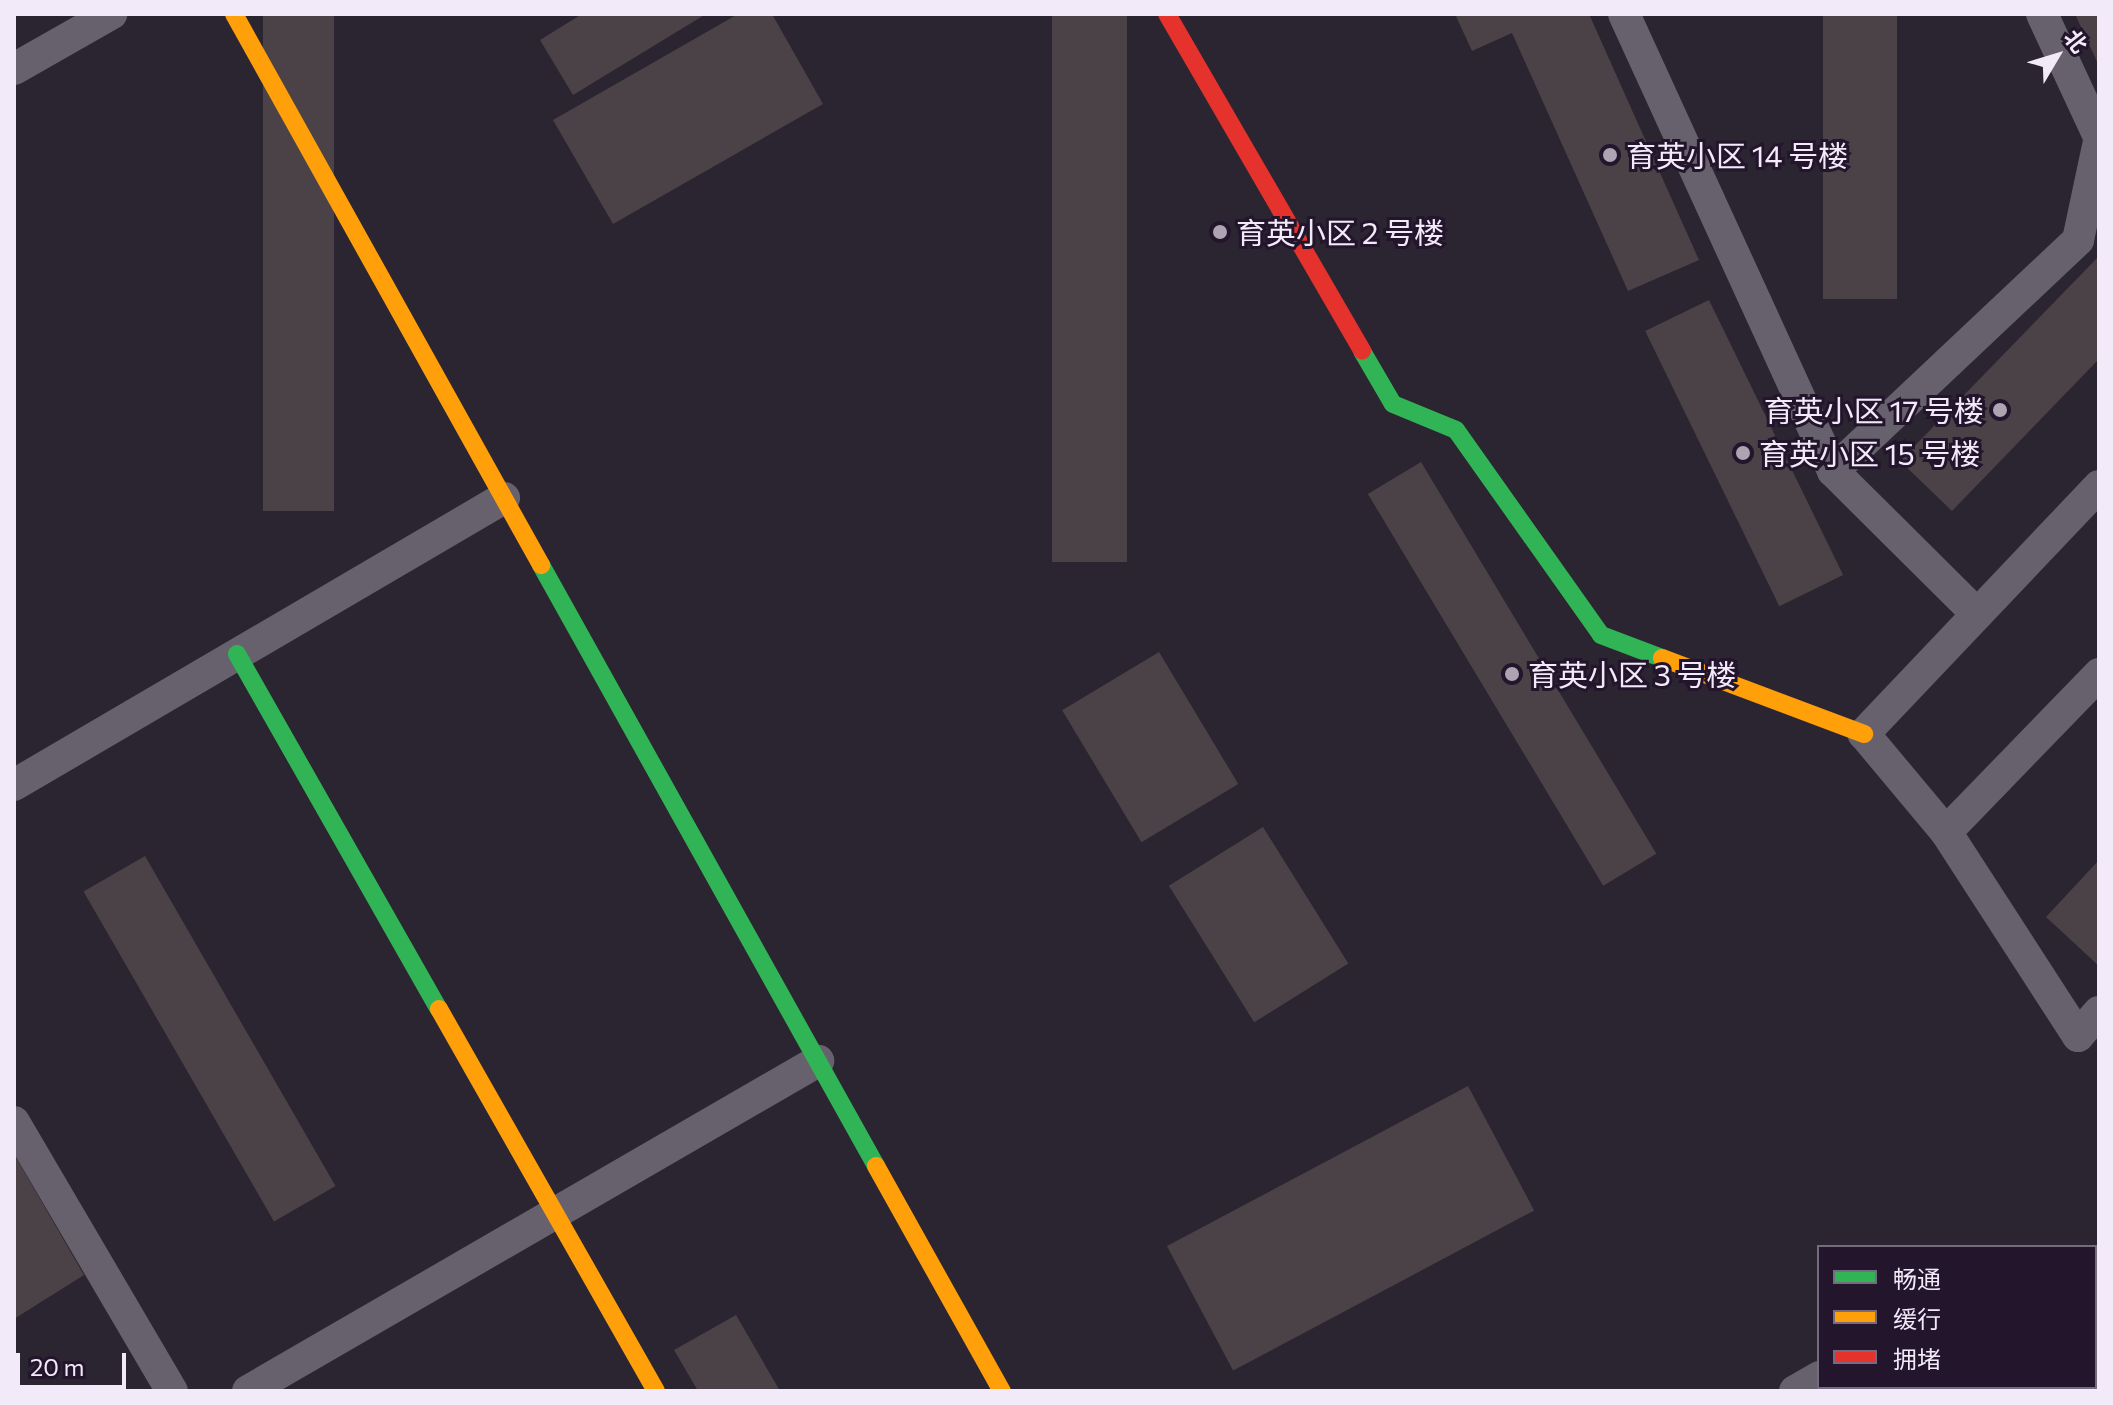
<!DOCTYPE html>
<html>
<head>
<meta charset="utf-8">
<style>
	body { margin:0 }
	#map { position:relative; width:2113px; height:1405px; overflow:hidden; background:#2b2431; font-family:Commissioner,"Noto Sans SC",sans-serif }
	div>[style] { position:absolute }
	.building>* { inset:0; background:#4b4247; transform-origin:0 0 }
	.street>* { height:32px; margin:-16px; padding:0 16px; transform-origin:16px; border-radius:16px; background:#66616c }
	.fast>* { height:18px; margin:-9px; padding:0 9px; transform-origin:9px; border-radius:9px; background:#30b455 }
	.slow>* { height:18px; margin:-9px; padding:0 9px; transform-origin:9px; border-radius:9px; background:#ff9f0a }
	.jam>* { height:18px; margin:-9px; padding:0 9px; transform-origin:9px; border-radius:9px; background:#e5322d }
	.dots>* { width:22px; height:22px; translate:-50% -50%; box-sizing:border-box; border:4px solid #22152c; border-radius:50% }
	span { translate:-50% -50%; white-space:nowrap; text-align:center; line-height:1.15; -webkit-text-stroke:6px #22152c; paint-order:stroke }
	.poi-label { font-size:30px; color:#f2e9f9 }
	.left { translate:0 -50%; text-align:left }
	.right { translate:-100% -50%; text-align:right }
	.frame { position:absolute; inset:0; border:16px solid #f2e9f9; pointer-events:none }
	.legend { position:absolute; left:1817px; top:1245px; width:280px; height:144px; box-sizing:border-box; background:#22152c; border:2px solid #756a7e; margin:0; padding:10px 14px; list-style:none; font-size:24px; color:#f2e9f9 }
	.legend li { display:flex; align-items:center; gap:16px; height:40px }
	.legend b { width:40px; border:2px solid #756a7e }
	.north { position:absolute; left:2017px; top:16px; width:80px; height:80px; -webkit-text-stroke:6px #22152c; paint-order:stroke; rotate:52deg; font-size:22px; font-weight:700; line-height:32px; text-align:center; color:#f2e9f9 }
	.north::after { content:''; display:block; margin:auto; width:28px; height:36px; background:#f2e9f9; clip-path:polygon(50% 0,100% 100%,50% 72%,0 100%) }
	.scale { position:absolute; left:16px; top:1353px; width:110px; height:36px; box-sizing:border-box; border:4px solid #f2e9f9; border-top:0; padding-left:10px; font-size:24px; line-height:28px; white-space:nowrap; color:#f2e9f9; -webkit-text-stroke:6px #22152c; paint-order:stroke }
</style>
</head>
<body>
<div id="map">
	<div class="building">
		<i style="left:263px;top:14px;width:71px;height:497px"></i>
		<i style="clip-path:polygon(582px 14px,706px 14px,573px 95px,540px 40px)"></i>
		<i style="clip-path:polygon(738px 14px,772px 14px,823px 104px,613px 224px,553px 120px)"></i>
		<i style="left:1052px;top:14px;width:75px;height:548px"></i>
		<i style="clip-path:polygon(1455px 14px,1589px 14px,1699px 260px,1628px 291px,1512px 33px,1472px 51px)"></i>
		<i style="left:1823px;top:14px;width:74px;height:285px"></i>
		<i style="clip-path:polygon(2075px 14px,2099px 14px,2099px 66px)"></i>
		<i style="clip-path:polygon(2099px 256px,2099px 359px,1952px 511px,1900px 461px)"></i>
		<i style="left:1709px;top:300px;width:306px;height:71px;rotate:64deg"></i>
		<i style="left:1421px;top:462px;width:457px;height:62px;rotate:59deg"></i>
		<i style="left:1159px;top:652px;width:154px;height:113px;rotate:59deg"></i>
		<i style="left:1263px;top:827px;width:161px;height:111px;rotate:58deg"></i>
		<i style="left:145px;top:856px;width:381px;height:71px;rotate:60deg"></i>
		<i style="clip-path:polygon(2099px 860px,2099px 966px,2046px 917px)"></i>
		<i style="left:1468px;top:1086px;width:141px;height:341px;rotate:62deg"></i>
		<i style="clip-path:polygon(14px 1154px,84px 1275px,14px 1319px)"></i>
		<i style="clip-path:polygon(736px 1315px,780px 1391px,698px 1391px,674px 1350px)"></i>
		<i style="left:1894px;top:1387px;width:99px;height:5px"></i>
	</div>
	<div class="street">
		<i style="left:1624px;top:14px;width:503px;rotate:65.42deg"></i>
		<i style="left:1833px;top:471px;width:203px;rotate:44.8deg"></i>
		<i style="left:2042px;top:14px;width:136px;rotate:65.1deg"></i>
		<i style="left:14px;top:69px;width:112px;rotate:-29.6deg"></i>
		<i style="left:1833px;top:471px;width:337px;rotate:-43.3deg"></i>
		<i style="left:2078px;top:240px;width:101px;rotate:-78deg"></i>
		<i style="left:2099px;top:486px;width:342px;rotate:133.5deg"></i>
		<i style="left:1864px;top:734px;width:128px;rotate:50.1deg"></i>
		<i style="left:1946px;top:832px;width:220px;rotate:-45.9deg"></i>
		<i style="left:14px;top:785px;width:568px;rotate:-30.36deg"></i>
		<i style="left:1946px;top:832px;width:243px;rotate:57.1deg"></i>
		<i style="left:2078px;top:1036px;width:32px;rotate:-49deg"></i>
		<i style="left:14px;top:1122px;width:312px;rotate:59.6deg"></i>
		<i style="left:2065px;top:1387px;width:6px;rotate:45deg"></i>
		<i style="left:248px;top:1391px;width:659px;rotate:-30.07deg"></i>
		<i style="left:1795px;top:1391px;width:28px;rotate:-30deg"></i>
	</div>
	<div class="fast">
		<i style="left:1362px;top:351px;width:61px;rotate:59.7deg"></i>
		<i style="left:1393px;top:404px;width:68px;rotate:22.4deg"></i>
		<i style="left:1456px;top:430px;width:251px;rotate:54.7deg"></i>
		<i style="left:1601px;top:635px;width:65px;rotate:20.7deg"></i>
		<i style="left:541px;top:565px;width:688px;rotate:60.86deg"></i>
		<i style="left:237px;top:654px;width:408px;rotate:60.4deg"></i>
	</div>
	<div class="slow">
		<i style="left:234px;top:14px;width:631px;rotate:60.87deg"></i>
		<i style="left:1662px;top:658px;width:216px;rotate:20.6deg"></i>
		<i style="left:439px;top:1009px;width:439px;rotate:60.4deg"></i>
		<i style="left:876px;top:1166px;width:258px;rotate:60.8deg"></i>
	</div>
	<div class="jam">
		<i style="left:1167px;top:14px;width:389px;rotate:59.9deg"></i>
	</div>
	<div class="dots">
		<i style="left:1610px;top:155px;background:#aca4b3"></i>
		<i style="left:1220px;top:232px;background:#aca4b3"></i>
		<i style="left:2000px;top:410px;background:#aca4b3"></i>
		<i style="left:1743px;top:453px;background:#aca4b3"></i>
		<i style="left:1512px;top:674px;background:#aca4b3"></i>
	</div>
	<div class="poi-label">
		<span class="left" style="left:1626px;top:155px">育英小区 14 号楼</span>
		<span class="left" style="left:1236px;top:232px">育英小区 2 号楼</span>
		<span class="right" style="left:1984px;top:410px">育英小区 17 号楼</span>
		<span class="left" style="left:1759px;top:453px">育英小区 15 号楼</span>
		<span class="left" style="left:1528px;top:674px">育英小区 3 号楼</span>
	</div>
	<div class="frame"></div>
	<ul class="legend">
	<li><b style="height:10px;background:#30b455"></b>畅通</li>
	<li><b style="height:10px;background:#ff9f0a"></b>缓行</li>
	<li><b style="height:10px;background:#e5322d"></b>拥堵</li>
	</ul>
	<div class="north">北</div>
	<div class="scale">20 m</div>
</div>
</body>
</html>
